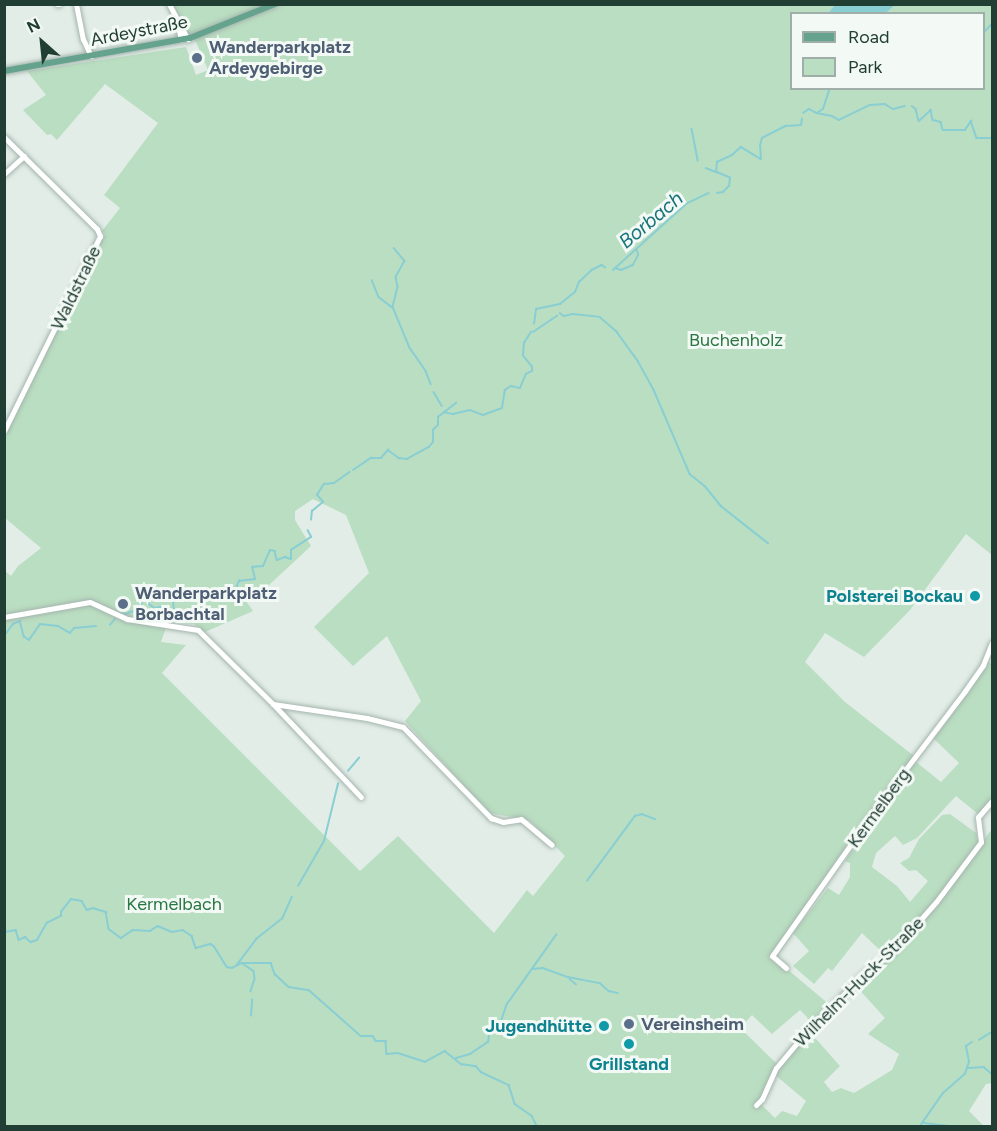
<!DOCTYPE html>
<html>
<head>
<meta charset="utf-8">
<style>
	body { margin:0 }
	#map { position:relative; width:997px; height:1131px; overflow:hidden; background:#e2ede7; font-family:Figtree,sans-serif }
	div>[style] { position:absolute }
	.green>* { inset:0; background:#badec1 }
	.water>* { inset:0; background:#89ced3 }
	.stream>* { height:1.5px; margin:-0.75px; padding:0 0.75px; transform-origin:0.75px; border-radius:0.75px; background:#89ced3 }
	.roads { filter:drop-shadow(0 0 2px #a4b5ae) drop-shadow(0 0 2px #a4b5ae) }
	.minor>* { height:5px; margin:-2.5px; padding:0 2.5px; transform-origin:2.5px; border-radius:2.5px; background:#fff }
	.major>* { height:6px; margin:-3px; padding:0 3px; transform-origin:3px; border-radius:3px; background:#65a38e }
	.dots>* { width:16px; height:16px; translate:-50% -50%; box-sizing:border-box; border:3px solid #f3f9f5; border-radius:50% }
	span { translate:-50% -50%; white-space:nowrap; text-align:center; line-height:1.15; -webkit-text-stroke:6px #f3f9f5; paint-order:stroke }
	.street-label { font-size:18px; color:#213e34 }
	.service-label { font-size:18px; color:#4e5e75; font-weight:700 }
	.left { translate:0 -50%; text-align:left }
	.park-label { font-size:18px; color:#2a7642 }
	.culture-label { font-size:18px; color:#0d838f; font-weight:700 }
	.right { translate:-100% -50%; text-align:right }
	.water-label { font-size:20px; color:#1a747c; font-style:italic }
	.frame { position:absolute; inset:0; border:6px solid #213e34; pointer-events:none }
	.legend { position:absolute; left:790px; top:12px; width:195px; height:78px; box-sizing:border-box; background:#f3f9f5; border:2px solid #9faea8; margin:0; padding:8px 10px; list-style:none; font-size:18px; color:#213e34 }
	.legend li { display:flex; align-items:center; gap:12px; height:30px }
	.legend b { width:30px; border:2px solid #9faea8 }
	.north { position:absolute; left:12px; top:12px; width:60px; height:60px; -webkit-text-stroke:4px #f3f9f5; paint-order:stroke; rotate:333deg; font-size:16px; font-weight:700; line-height:24px; text-align:center; color:#213e34 }
	.north::after { content:''; display:block; margin:auto; width:21px; height:27px; background:#213e34; clip-path:polygon(50% 0,100% 100%,50% 72%,0 100%) }
</style>
</head>
<body>
<div id="map">
	<div class="green">
		<i style="clip-path:polygon(evenodd,173px 5px,835px 5px,828px 13px,792px 14px,792px 88px,984px 88px,984px 14px,886px 13px,895px 5px,992px 5px,992px 555px,966px 534px,910px 610px,864px 657px,825px 633px,805px 662px,845px 702px,914px 756px,769px 958px,785px 971px,787px 969px,831px 1006px,810px 1026px,807px 1017px,800px 1010px,772px 1034px,752px 1015px,740px 1028px,778px 1065px,771px 1073px,760px 1103px,775px 1118px,782px 1111px,797px 1116px,806px 1101px,774px 1074px,806px 1034px,816px 1039px,840px 1066px,824px 1082px,832px 1092px,841px 1088px,854px 1093px,892px 1070px,899px 1054px,868px 1034px,885px 1018px,855px 985px,892px 955px,923px 921px,992px 829px,992px 1083px,986px 1084px,969px 1111px,984px 1126px,5px 1126px,5px 571px,11px 576px,18px 566px,41px 548px,5px 518px,4px 436px,105px 234px,102px 231px,120px 208px,104px 195px,158px 123px,105px 84px,57px 140px,51px 134px,47px 135px,23px 110px,46px 95px,27px 71px,186px 47px,196px 75px,208px 70px,196px 42px,189px 35px,173px 5px,313px 499px,346px 515px,369px 573px,314px 627px,353px 666px,387px 636px,421px 701px,405px 721px,489px 813px,529px 820px,565px 856px,533px 896px,527px 890px,494px 933px,398px 836px,360px 871px,162px 673px,186px 645px,161px 642px,168px 622px,194px 624px,205px 632px,253px 611px,246px 601px,269px 585px,311px 546px,295px 520px,295px 511px,313px 499px)"></i>
		<i style="clip-path:polygon(987px 660px,992px 665px,992px 798px,978px 814px,956px 796px,917px 838px,903px 845px,895px 836px,876px 853px,872px 867px,897px 886px,910px 902px,928px 881px,916px 870px,909px 871px,900px 863px,909px 858px,919px 839px,942px 815px,950px 814px,976px 833px,978px 842px,922px 919px,885px 955px,862px 933px,832px 971px,828px 968px,814px 984px,793px 966px,809px 951px,793px 933px,828px 888px,839px 895px,850px 877px,850px 863px,845px 861px,915px 761px,941px 782px,959px 763px,932px 737px)"></i>
	</div>
	<div class="water">
		<i style="clip-path:polygon(835px 5px,835px 4px,895px 5px,886px 13px,828px 13px)"></i>
	</div>
	<div class="stream">
		<i style="left:984px;top:32px;width:11px;rotate:-45deg"></i>
		<i style="left:912px;top:106px;width:5px;rotate:37deg"></i>
		<i style="left:916px;top:109px;width:12px;rotate:76deg"></i>
		<i style="left:919px;top:121px;width:16px;rotate:-43deg"></i>
		<i style="left:931px;top:110px;width:10px;rotate:79deg"></i>
		<i style="left:933px;top:120px;width:8px;rotate:14deg"></i>
		<i style="left:941px;top:122px;width:8px;rotate:76deg"></i>
		<i style="left:943px;top:130px;width:22px"></i>
		<i style="left:965px;top:130px;width:11px;rotate:-56deg"></i>
		<i style="left:971px;top:121px;width:18px;rotate:71deg"></i>
		<i style="left:977px;top:138px;width:15px"></i>
		<i style="left:803px;top:113px;width:7px;rotate:-34deg"></i>
		<i style="left:809px;top:109px;width:9px;rotate:27deg"></i>
		<i style="left:817px;top:113px;width:7px;rotate:-34deg"></i>
		<i style="left:823px;top:109px;width:22px;rotate:-72deg"></i>
		<i style="left:817px;top:113px;width:15px;rotate:11deg"></i>
		<i style="left:832px;top:116px;width:8px;rotate:30deg"></i>
		<i style="left:839px;top:120px;width:34px;rotate:-26deg"></i>
		<i style="left:870px;top:105px;width:15px;rotate:-4deg"></i>
		<i style="left:885px;top:104px;width:9px;rotate:32deg"></i>
		<i style="left:893px;top:109px;width:12px;rotate:-14deg"></i>
		<i style="left:692px;top:129px;width:32px;rotate:79deg"></i>
		<i style="left:706px;top:168px;width:11px;rotate:22deg"></i>
		<i style="left:717px;top:193px;width:6px;rotate:-9deg"></i>
		<i style="left:723px;top:192px;width:8px;rotate:-45deg"></i>
		<i style="left:729px;top:186px;width:8px;rotate:-83deg"></i>
		<i style="left:730px;top:178px;width:15px;rotate:-157deg"></i>
		<i style="left:716px;top:172px;width:10px;rotate:-84deg"></i>
		<i style="left:717px;top:162px;width:17px;rotate:-25deg"></i>
		<i style="left:732px;top:155px;width:12px;rotate:-42deg"></i>
		<i style="left:741px;top:147px;width:23px;rotate:31deg"></i>
		<i style="left:761px;top:159px;width:13px;rotate:-94deg"></i>
		<i style="left:760px;top:146px;width:8px;rotate:-76deg"></i>
		<i style="left:762px;top:138px;width:27px;rotate:-27deg"></i>
		<i style="left:786px;top:126px;width:15px;rotate:-4deg"></i>
		<i style="left:801px;top:125px;width:6px;rotate:-81deg"></i>
		<i style="left:394px;top:248px;width:17px;rotate:50deg"></i>
		<i style="left:405px;top:261px;width:18px;rotate:119deg"></i>
		<i style="left:396px;top:277px;width:10px;rotate:79deg"></i>
		<i style="left:398px;top:287px;width:21px;rotate:104deg"></i>
		<i style="left:393px;top:307px;width:44px;rotate:67.5deg"></i>
		<i style="left:410px;top:348px;width:28px;rotate:55deg"></i>
		<i style="left:426px;top:371px;width:14px;rotate:69deg"></i>
		<i style="left:616px;top:268px;width:5px;rotate:22deg"></i>
		<i style="left:621px;top:270px;width:13px;rotate:-23deg"></i>
		<i style="left:633px;top:265px;width:11px;rotate:-63deg"></i>
		<i style="left:638px;top:255px;width:4px;rotate:-104deg"></i>
		<i style="left:613px;top:270px;width:98px;rotate:-42.1deg"></i>
		<i style="left:686px;top:204px;width:25px;rotate:-26deg"></i>
		<i style="left:372px;top:280px;width:18px;rotate:68deg"></i>
		<i style="left:379px;top:297px;width:16px;rotate:38deg"></i>
		<i style="left:560px;top:313px;width:5px;rotate:37deg"></i>
		<i style="left:564px;top:316px;width:9px;rotate:-13deg"></i>
		<i style="left:573px;top:314px;width:27px;rotate:6deg"></i>
		<i style="left:600px;top:317px;width:23px;rotate:41deg"></i>
		<i style="left:617px;top:332px;width:36px;rotate:54deg"></i>
		<i style="left:638px;top:361px;width:33px;rotate:61deg"></i>
		<i style="left:654px;top:390px;width:91px;rotate:66.8deg"></i>
		<i style="left:690px;top:474px;width:19px;rotate:39deg"></i>
		<i style="left:705px;top:486px;width:26px;rotate:51deg"></i>
		<i style="left:721px;top:506px;width:60px;rotate:38.2deg"></i>
		<i style="left:534px;top:324px;width:15px;rotate:-82deg"></i>
		<i style="left:536px;top:309px;width:25px;rotate:-12deg"></i>
		<i style="left:560px;top:304px;width:19px;rotate:-39deg"></i>
		<i style="left:575px;top:292px;width:11px;rotate:-68deg"></i>
		<i style="left:579px;top:282px;width:18px;rotate:-43deg"></i>
		<i style="left:592px;top:270px;width:11px;rotate:-27deg"></i>
		<i style="left:602px;top:265px;width:4px;rotate:34deg"></i>
		<i style="left:533px;top:332px;width:29px;rotate:-34deg"></i>
		<i style="left:434px;top:392px;width:16px;rotate:60deg"></i>
		<i style="left:444px;top:412px;width:9px;rotate:13deg"></i>
		<i style="left:453px;top:414px;width:17px;rotate:-13deg"></i>
		<i style="left:470px;top:410px;width:14px;rotate:21deg"></i>
		<i style="left:483px;top:415px;width:20px;rotate:-20deg"></i>
		<i style="left:502px;top:408px;width:18px;rotate:-81deg"></i>
		<i style="left:505px;top:390px;width:7px;rotate:-34deg"></i>
		<i style="left:511px;top:386px;width:9px;rotate:13deg"></i>
		<i style="left:520px;top:388px;width:15px;rotate:-67deg"></i>
		<i style="left:526px;top:374px;width:7px;rotate:-27deg"></i>
		<i style="left:532px;top:371px;width:4px;rotate:-90deg"></i>
		<i style="left:532px;top:367px;width:14px;rotate:-129deg"></i>
		<i style="left:523px;top:356px;width:13px;rotate:-86deg"></i>
		<i style="left:524px;top:343px;width:13px;rotate:-58deg"></i>
		<i style="left:353px;top:470px;width:22px;rotate:-34deg"></i>
		<i style="left:371px;top:458px;width:10px"></i>
		<i style="left:381px;top:458px;width:11px;rotate:-49deg"></i>
		<i style="left:388px;top:450px;width:14px;rotate:36deg"></i>
		<i style="left:399px;top:458px;width:8px;rotate:7deg"></i>
		<i style="left:407px;top:459px;width:25px;rotate:-29deg"></i>
		<i style="left:429px;top:447px;width:6px;rotate:-51deg"></i>
		<i style="left:433px;top:442px;width:12px;rotate:-90deg"></i>
		<i style="left:433px;top:430px;width:7px;rotate:-45deg"></i>
		<i style="left:438px;top:425px;width:8px;rotate:-90deg"></i>
		<i style="left:438px;top:417px;width:23px;rotate:-38deg"></i>
		<i style="left:311px;top:520px;width:9px;rotate:-84deg"></i>
		<i style="left:312px;top:511px;width:14px;rotate:-39deg"></i>
		<i style="left:323px;top:502px;width:9px;rotate:-131deg"></i>
		<i style="left:317px;top:495px;width:13px;rotate:-58deg"></i>
		<i style="left:324px;top:484px;width:10px;rotate:-6deg"></i>
		<i style="left:334px;top:483px;width:19px;rotate:-35deg"></i>
		<i style="left:120px;top:613px;width:6px;rotate:9deg"></i>
		<i style="left:126px;top:614px;width:13px;rotate:-23deg"></i>
		<i style="left:138px;top:609px;width:13px;rotate:-58deg"></i>
		<i style="left:145px;top:598px;width:4px"></i>
		<i style="left:149px;top:598px;width:3px;rotate:45deg"></i>
		<i style="left:151px;top:600px;width:4px;rotate:117deg"></i>
		<i style="left:149px;top:604px;width:7px;rotate:34deg"></i>
		<i style="left:155px;top:608px;width:10px;rotate:-11deg"></i>
		<i style="left:165px;top:606px;width:5px;rotate:68deg"></i>
		<i style="left:167px;top:611px;width:7px;rotate:8deg"></i>
		<i style="left:174px;top:612px;width:9px;rotate:-96deg"></i>
		<i style="left:173px;top:603px;width:12px;rotate:-70deg"></i>
		<i style="left:177px;top:592px;width:6px;rotate:-39deg"></i>
		<i style="left:182px;top:588px;width:7px;rotate:27deg"></i>
		<i style="left:188px;top:591px;width:7px;rotate:-27deg"></i>
		<i style="left:194px;top:588px;width:11px;rotate:41deg"></i>
		<i style="left:202px;top:595px;width:23px;rotate:-7deg"></i>
		<i style="left:225px;top:592px;width:5px;rotate:-53deg"></i>
		<i style="left:228px;top:588px;width:8px"></i>
		<i style="left:236px;top:588px;width:8px;rotate:-67deg"></i>
		<i style="left:239px;top:581px;width:16px;rotate:-7deg"></i>
		<i style="left:255px;top:579px;width:12px;rotate:-104deg"></i>
		<i style="left:252px;top:567px;width:11px;rotate:-5deg"></i>
		<i style="left:263px;top:566px;width:17px;rotate:-66deg"></i>
		<i style="left:270px;top:550px;width:5px;rotate:11deg"></i>
		<i style="left:275px;top:551px;width:9px;rotate:77deg"></i>
		<i style="left:277px;top:560px;width:9px;rotate:-21deg"></i>
		<i style="left:285px;top:557px;width:6px;rotate:18deg"></i>
		<i style="left:291px;top:559px;width:9px;rotate:-90deg"></i>
		<i style="left:291px;top:550px;width:24px;rotate:-33deg"></i>
		<i style="left:311px;top:537px;width:7px;rotate:-117deg"></i>
		<i style="left:110px;top:625px;width:8px;rotate:-50deg"></i>
		<i style="left:4px;top:636px;width:15px;rotate:-53deg"></i>
		<i style="left:13px;top:624px;width:8px;rotate:-23deg"></i>
		<i style="left:20px;top:621px;width:16px;rotate:75deg"></i>
		<i style="left:24px;top:636px;width:6px;rotate:39deg"></i>
		<i style="left:29px;top:640px;width:19px;rotate:-55deg"></i>
		<i style="left:40px;top:624px;width:18px;rotate:6deg"></i>
		<i style="left:58px;top:626px;width:14px;rotate:30deg"></i>
		<i style="left:70px;top:633px;width:6px;rotate:-51deg"></i>
		<i style="left:74px;top:628px;width:22px;rotate:-5deg"></i>
		<i style="left:348px;top:771px;width:17px;rotate:-50deg"></i>
		<i style="left:587px;top:881px;width:81px;rotate:-53.6deg"></i>
		<i style="left:635px;top:816px;width:7px;rotate:-16deg"></i>
		<i style="left:642px;top:814px;width:14px;rotate:21deg"></i>
		<i style="left:298px;top:886px;width:52px;rotate:-60deg"></i>
		<i style="left:324px;top:841px;width:59px;rotate:-76.2deg"></i>
		<i style="left:4px;top:932px;width:12px;rotate:-9deg"></i>
		<i style="left:16px;top:930px;width:10px;rotate:73deg"></i>
		<i style="left:19px;top:940px;width:7px;rotate:-27deg"></i>
		<i style="left:25px;top:937px;width:8px;rotate:40deg"></i>
		<i style="left:31px;top:942px;width:6px;rotate:-18deg"></i>
		<i style="left:37px;top:940px;width:20px;rotate:-60deg"></i>
		<i style="left:47px;top:923px;width:16px;rotate:-27deg"></i>
		<i style="left:61px;top:916px;width:4px;rotate:-90deg"></i>
		<i style="left:61px;top:912px;width:16px;rotate:-52deg"></i>
		<i style="left:71px;top:899px;width:11px;rotate:10deg"></i>
		<i style="left:82px;top:901px;width:10px;rotate:61deg"></i>
		<i style="left:87px;top:910px;width:6px;rotate:-18deg"></i>
		<i style="left:93px;top:908px;width:14px;rotate:17deg"></i>
		<i style="left:106px;top:912px;width:17px;rotate:80deg"></i>
		<i style="left:109px;top:929px;width:15px;rotate:37deg"></i>
		<i style="left:121px;top:938px;width:14px;rotate:-34deg"></i>
		<i style="left:133px;top:930px;width:17px;rotate:3deg"></i>
		<i style="left:150px;top:931px;width:9px;rotate:-32deg"></i>
		<i style="left:158px;top:926px;width:15px;rotate:23deg"></i>
		<i style="left:172px;top:932px;width:11px;rotate:-10deg"></i>
		<i style="left:183px;top:930px;width:11px;rotate:34deg"></i>
		<i style="left:192px;top:936px;width:13px;rotate:72deg"></i>
		<i style="left:196px;top:948px;width:15px;rotate:-16deg"></i>
		<i style="left:210px;top:944px;width:4px;rotate:27deg"></i>
		<i style="left:214px;top:946px;width:25px;rotate:58deg"></i>
		<i style="left:227px;top:967px;width:5px;rotate:11deg"></i>
		<i style="left:232px;top:968px;width:11px;rotate:-27deg"></i>
		<i style="left:242px;top:963px;width:29px"></i>
		<i style="left:271px;top:963px;width:12px;rotate:70deg"></i>
		<i style="left:275px;top:974px;width:19px;rotate:43deg"></i>
		<i style="left:289px;top:987px;width:20px;rotate:9deg"></i>
		<i style="left:309px;top:990px;width:69px;rotate:41.5deg"></i>
		<i style="left:361px;top:1036px;width:12px"></i>
		<i style="left:373px;top:1036px;width:6px;rotate:59deg"></i>
		<i style="left:376px;top:1041px;width:10px"></i>
		<i style="left:386px;top:1041px;width:13px;rotate:86deg"></i>
		<i style="left:387px;top:1054px;width:11px;rotate:-5deg"></i>
		<i style="left:398px;top:1053px;width:28px;rotate:18deg"></i>
		<i style="left:425px;top:1062px;width:23px;rotate:-29deg"></i>
		<i style="left:445px;top:1051px;width:21px;rotate:39deg"></i>
		<i style="left:461px;top:1064px;width:15px;rotate:8deg"></i>
		<i style="left:476px;top:1066px;width:8px;rotate:50deg"></i>
		<i style="left:481px;top:1072px;width:31px;rotate:25deg"></i>
		<i style="left:509px;top:1085px;width:20px;rotate:72deg"></i>
		<i style="left:515px;top:1104px;width:21px;rotate:35deg"></i>
		<i style="left:532px;top:1116px;width:11px;rotate:63deg"></i>
		<i style="left:242px;top:963px;width:14px;rotate:34deg"></i>
		<i style="left:254px;top:971px;width:8px;rotate:83deg"></i>
		<i style="left:255px;top:979px;width:13px;rotate:108deg"></i>
		<i style="left:236px;top:966px;width:34px;rotate:-53deg"></i>
		<i style="left:256px;top:939px;width:33px;rotate:-38deg"></i>
		<i style="left:282px;top:919px;width:24px;rotate:-66deg"></i>
		<i style="left:532px;top:969px;width:11px;rotate:-5deg"></i>
		<i style="left:543px;top:968px;width:27px;rotate:20deg"></i>
		<i style="left:568px;top:977px;width:33px;rotate:11deg"></i>
		<i style="left:600px;top:983px;width:12px;rotate:42deg"></i>
		<i style="left:609px;top:991px;width:9px;rotate:13deg"></i>
		<i style="left:570px;top:979px;width:8px;rotate:40deg"></i>
		<i style="left:251px;top:1016px;width:16px;rotate:-86deg"></i>
		<i style="left:979px;top:1040px;width:15px;rotate:-32deg"></i>
		<i style="left:456px;top:1058px;width:15px;rotate:-16deg"></i>
		<i style="left:470px;top:1054px;width:22px;rotate:-34deg"></i>
		<i style="left:488px;top:1042px;width:12px;rotate:-81deg"></i>
		<i style="left:490px;top:1030px;width:14px;rotate:-39deg"></i>
		<i style="left:501px;top:1021px;width:18px;rotate:-71deg"></i>
		<i style="left:507px;top:1004px;width:85px;rotate:-54.6deg"></i>
		<i style="left:969px;top:1068px;width:15px;rotate:-4deg"></i>
		<i style="left:984px;top:1067px;width:11px;rotate:41deg"></i>
		<i style="left:924px;top:1123px;width:23px;rotate:7deg"></i>
		<i style="left:920px;top:1126px;width:40px;rotate:-55.1deg"></i>
		<i style="left:943px;top:1093px;width:29px;rotate:-41deg"></i>
		<i style="left:965px;top:1074px;width:13px;rotate:-72deg"></i>
		<i style="left:969px;top:1062px;width:16px;rotate:-101deg"></i>
		<i style="left:966px;top:1046px;width:7px;rotate:-34deg"></i>
	</div>
	<div class="roads">
		<div class="minor">
			<i style="left:57px;top:4px;width:2px"></i>
			<i style="left:76px;top:4px;width:36px;rotate:79deg"></i>
			<i style="left:83px;top:39px;width:19px;rotate:65deg"></i>
			<i style="left:169px;top:4px;width:40px;rotate:62deg"></i>
			<i style="left:177px;top:22px;width:18px;rotate:77deg"></i>
			<i style="left:4px;top:137px;width:131px;rotate:44.7deg"></i>
			<i style="left:97px;top:229px;width:8px;rotate:67deg"></i>
			<i style="left:100px;top:236px;width:217px;rotate:116.2deg"></i>
			<i style="left:4px;top:174px;width:27px;rotate:-42deg"></i>
			<i style="left:4px;top:617px;width:87px;rotate:-9.9deg"></i>
			<i style="left:90px;top:602px;width:41px;rotate:24.7deg"></i>
			<i style="left:127px;top:619px;width:72px;rotate:8.8deg"></i>
			<i style="left:198px;top:630px;width:105px;rotate:44.6deg"></i>
			<i style="left:273px;top:704px;width:95px;rotate:8.5deg"></i>
			<i style="left:367px;top:718px;width:37px;rotate:14deg"></i>
			<i style="left:403px;top:727px;width:127px;rotate:46deg"></i>
			<i style="left:491px;top:818px;width:13px;rotate:18deg"></i>
			<i style="left:503px;top:822px;width:18px;rotate:-9deg"></i>
			<i style="left:521px;top:819px;width:40px;rotate:40deg"></i>
			<i style="left:273px;top:704px;width:128px;rotate:46.6deg"></i>
			<i style="left:786px;top:968px;width:18px;rotate:-139deg"></i>
			<i style="left:772px;top:956px;width:182px;rotate:-54.8deg"></i>
			<i style="left:877px;top:807px;width:146px;rotate:-52.8deg"></i>
			<i style="left:965px;top:691px;width:32px;rotate:-55deg"></i>
			<i style="left:983px;top:665px;width:24px;rotate:-68deg"></i>
			<i style="left:756px;top:1105px;width:8px;rotate:-45deg"></i>
			<i style="left:762px;top:1099px;width:34px;rotate:-66deg"></i>
			<i style="left:776px;top:1068px;width:48px;rotate:-50deg"></i>
			<i style="left:807px;top:1031px;width:79px;rotate:-45deg"></i>
			<i style="left:863px;top:975px;width:36px;rotate:-38deg"></i>
			<i style="left:891px;top:953px;width:68px;rotate:-48.6deg"></i>
			<i style="left:936px;top:902px;width:75px;rotate:-53.1deg"></i>
			<i style="left:981px;top:842px;width:25px;rotate:-97deg"></i>
			<i style="left:978px;top:817px;width:21px;rotate:-49deg"></i>
		</div>
		<div class="major">
			<i style="left:4px;top:71px;width:189px;rotate:-10.1deg"></i>
			<i style="left:190px;top:38px;width:92px;rotate:-21.8deg"></i>
		</div>
	</div>
	<div class="dots">
		<i style="left:197px;top:58px;background:#5c6f8a"></i>
		<i style="left:975px;top:596px;background:#0f9aa8"></i>
		<i style="left:123px;top:604px;background:#5c6f8a"></i>
		<i style="left:629px;top:1024px;background:#5c6f8a"></i>
		<i style="left:604px;top:1026px;background:#0f9aa8"></i>
		<i style="left:629px;top:1044px;background:#0f9aa8"></i>
	</div>
	<div class="street-label">
		<span style="left:139px;top:31px;rotate:-11deg">Ardeystraße</span>
		<span style="left:76px;top:288px;rotate:-64deg">Waldstraße</span>
		<span style="left:879px;top:808px;rotate:-54deg">Kermelberg</span>
		<span style="left:859px;top:982px;rotate:-45deg">Wilhelm-Huck-Straße</span>
	</div>
	<div class="service-label">
		<span class="left" style="left:209px;top:58px">Wanderparkplatz<br>Ardeygebirge</span>
		<span class="left" style="left:135px;top:604px">Wanderparkplatz<br>Borbachtal</span>
		<span class="left" style="left:641px;top:1024px">Vereinsheim</span>
	</div>
	<div class="park-label">
		<span style="left:736px;top:340px">Buchenholz</span>
		<span style="left:174px;top:904px">Kermelbach</span>
	</div>
	<div class="culture-label">
		<span class="right" style="left:963px;top:596px">Polsterei Bockau</span>
		<span class="right" style="left:592px;top:1026px">Jugendhütte</span>
		<span style="left:629px;top:1064px">Grillstand</span>
	</div>
	<div class="water-label">
		<span style="left:651px;top:220px;rotate:-40deg">Borbach</span>
	</div>
	<div class="frame"></div>
	<ul class="legend">
	<li><b style="height:8px;background:#65a38e"></b>Road</li>
	<li><b style="height:16px;background:#badec1"></b>Park</li>
	</ul>
	<div class="north">N</div>
</div>
</body>
</html>
